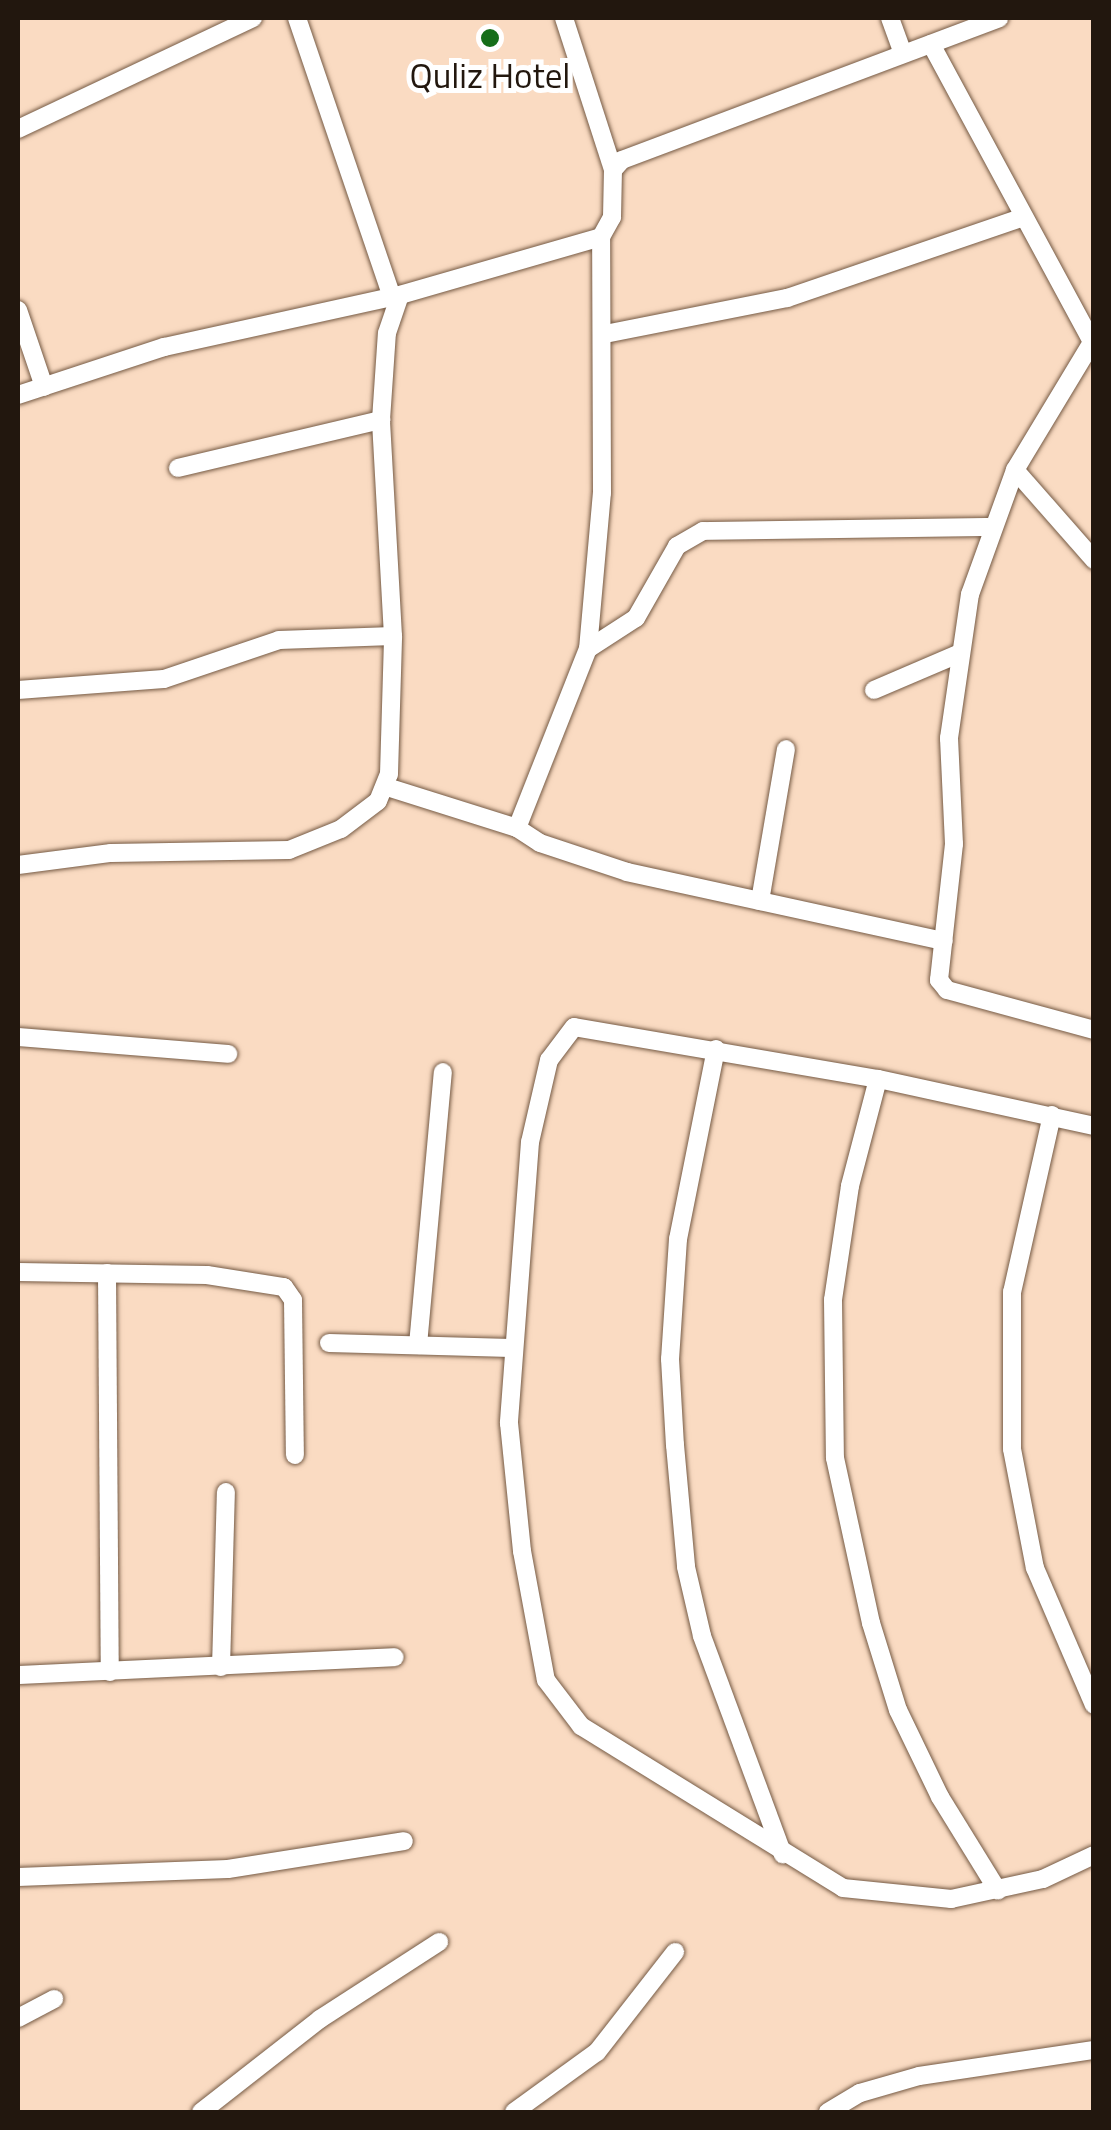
<!DOCTYPE html>
<html>
<head>
<meta charset="utf-8">
<style>
	body { margin:0 }
	#map { position:relative; width:1111px; height:2130px; overflow:hidden; background:#fadbc2; font-family:"Titillium Web",sans-serif }
	div>[style] { position:absolute }
	.roads { filter:drop-shadow(0 0 2px #755a44) drop-shadow(0 0 2px #755a44) }
	.minor>* { height:18px; margin:-9px; padding:0 9px; transform-origin:9px; border-radius:9px; background:#fff }
	.dots>* { width:28px; height:28px; translate:-50% -50%; box-sizing:border-box; border:5px solid #fff; border-radius:50% }
	span { translate:-50% -50%; white-space:nowrap; text-align:center; line-height:1.15; -webkit-text-stroke:10px #fff; paint-order:stroke }
	.poi-label { font-size:35px; color:#22170e }
	.frame { position:absolute; inset:0; border:20px solid #22170e; pointer-events:none }
</style>
</head>
<body>
<div id="map">
	<div class="roads">
		<div class="minor">
			<i style="left:297px;top:18px;width:295px;rotate:71.2deg"></i>
			<i style="left:564px;top:18px;width:160px;rotate:72.1deg"></i>
			<i style="left:890px;top:18px;width:38px;rotate:70deg"></i>
			<i style="left:931px;top:44px;width:339px;rotate:61.6deg"></i>
			<i style="left:18px;top:129px;width:260px;rotate:-25.3deg"></i>
			<i style="left:18px;top:310px;width:81px;rotate:71.3deg"></i>
			<i style="left:605px;top:334px;width:186px;rotate:-11.2deg"></i>
			<i style="left:787px;top:298px;width:246px;rotate:-18.9deg"></i>
			<i style="left:1094px;top:339px;width:153px;rotate:121.1deg"></i>
			<i style="left:1015px;top:470px;width:132px;rotate:109.9deg"></i>
			<i style="left:970px;top:594px;width:146px;rotate:98.3deg"></i>
			<i style="left:949px;top:738px;width:106px;rotate:87.3deg"></i>
			<i style="left:954px;top:844px;width:137px;rotate:96.3deg"></i>
			<i style="left:939px;top:980px;width:13px;rotate:51deg"></i>
			<i style="left:947px;top:990px;width:152px;rotate:15.2deg"></i>
			<i style="left:18px;top:395px;width:154px;rotate:-18.2deg"></i>
			<i style="left:164px;top:347px;width:242px;rotate:-12.4deg"></i>
			<i style="left:400px;top:295px;width:209px;rotate:-16.1deg"></i>
			<i style="left:601px;top:237px;width:23px;rotate:-61deg"></i>
			<i style="left:612px;top:217px;width:47px;rotate:-88.8deg"></i>
			<i style="left:613px;top:170px;width:13px;rotate:-48deg"></i>
			<i style="left:622px;top:160px;width:403px;rotate:-20.6deg"></i>
			<i style="left:178px;top:468px;width:209px;rotate:-13.3deg"></i>
			<i style="left:1015px;top:470px;width:120px;rotate:48.7deg"></i>
			<i style="left:588px;top:649px;width:57px;rotate:-32.9deg"></i>
			<i style="left:636px;top:618px;width:83px;rotate:-60.3deg"></i>
			<i style="left:677px;top:546px;width:30px;rotate:-30deg"></i>
			<i style="left:703px;top:531px;width:290px;rotate:-0.8deg"></i>
			<i style="left:18px;top:690px;width:146px;rotate:-4.3deg"></i>
			<i style="left:164px;top:679px;width:121px;rotate:-18.7deg"></i>
			<i style="left:279px;top:640px;width:114px;rotate:-2deg"></i>
			<i style="left:874px;top:690px;width:91px;rotate:-23.2deg"></i>
			<i style="left:387px;top:787px;width:136px;rotate:17.5deg"></i>
			<i style="left:517px;top:828px;width:27px;rotate:33deg"></i>
			<i style="left:540px;top:843px;width:92px;rotate:18.4deg"></i>
			<i style="left:627px;top:872px;width:324px;rotate:12.3deg"></i>
			<i style="left:517px;top:828px;width:193px;rotate:-68.4deg"></i>
			<i style="left:588px;top:649px;width:157px;rotate:-84.9deg"></i>
			<i style="left:602px;top:493px;width:256px;rotate:-90.2deg"></i>
			<i style="left:18px;top:865px;width:94px;rotate:-7.4deg"></i>
			<i style="left:111px;top:853px;width:178px;rotate:-1deg"></i>
			<i style="left:289px;top:850px;width:56px;rotate:-22deg"></i>
			<i style="left:341px;top:829px;width:46px;rotate:-37.1deg"></i>
			<i style="left:378px;top:801px;width:29px;rotate:-68deg"></i>
			<i style="left:389px;top:774px;width:138px;rotate:-88.3deg"></i>
			<i style="left:393px;top:636px;width:216px;rotate:-93.2deg"></i>
			<i style="left:381px;top:420px;width:87px;rotate:-86.1deg"></i>
			<i style="left:387px;top:333px;width:40px;rotate:-71.1deg"></i>
			<i style="left:760px;top:901px;width:154px;rotate:-80.3deg"></i>
			<i style="left:18px;top:1037px;width:211px;rotate:4.6deg"></i>
			<i style="left:716px;top:1049px;width:194px;rotate:101.3deg"></i>
			<i style="left:678px;top:1239px;width:120px;rotate:93.8deg"></i>
			<i style="left:670px;top:1359px;width:86px;rotate:86.7deg"></i>
			<i style="left:675px;top:1445px;width:122px;rotate:84.8deg"></i>
			<i style="left:686px;top:1567px;width:71px;rotate:76.9deg"></i>
			<i style="left:702px;top:1636px;width:233px;rotate:69.7deg"></i>
			<i style="left:878px;top:1079px;width:111px;rotate:104.7deg"></i>
			<i style="left:850px;top:1186px;width:115px;rotate:98.5deg"></i>
			<i style="left:833px;top:1300px;width:158px;rotate:89.3deg"></i>
			<i style="left:835px;top:1458px;width:169px;rotate:77.7deg"></i>
			<i style="left:871px;top:1623px;width:91px;rotate:72.8deg"></i>
			<i style="left:898px;top:1710px;width:97px;rotate:64.2deg"></i>
			<i style="left:940px;top:1797px;width:110px;rotate:58.3deg"></i>
			<i style="left:1052px;top:1115px;width:181px;rotate:102.7deg"></i>
			<i style="left:1012px;top:1292px;width:157px;rotate:90deg"></i>
			<i style="left:1012px;top:1449px;width:121px;rotate:79.1deg"></i>
			<i style="left:1035px;top:1568px;width:149px;rotate:66.7deg"></i>
			<i style="left:1094px;top:1126px;width:221px;rotate:-167.7deg"></i>
			<i style="left:878px;top:1079px;width:308px;rotate:-170.3deg"></i>
			<i style="left:574px;top:1027px;width:41px;rotate:127.1deg"></i>
			<i style="left:549px;top:1060px;width:84px;rotate:103deg"></i>
			<i style="left:530px;top:1142px;width:282px;rotate:94.3deg"></i>
			<i style="left:509px;top:1423px;width:129px;rotate:84.2deg"></i>
			<i style="left:522px;top:1551px;width:131px;rotate:79.5deg"></i>
			<i style="left:546px;top:1680px;width:58px;rotate:52.7deg"></i>
			<i style="left:581px;top:1726px;width:308px;rotate:31.7deg"></i>
			<i style="left:843px;top:1888px;width:109px;rotate:5.8deg"></i>
			<i style="left:951px;top:1899px;width:94px;rotate:-12.3deg"></i>
			<i style="left:1043px;top:1879px;width:56px;rotate:-25.2deg"></i>
			<i style="left:18px;top:1272px;width:189px;rotate:0.9deg"></i>
			<i style="left:207px;top:1275px;width:78px;rotate:8.9deg"></i>
			<i style="left:284px;top:1287px;width:16px;rotate:55deg"></i>
			<i style="left:293px;top:1300px;width:155px;rotate:89.3deg"></i>
			<i style="left:107px;top:1273px;width:399px;rotate:89.6deg"></i>
			<i style="left:329px;top:1343px;width:182px;rotate:1.6deg"></i>
			<i style="left:418px;top:1345px;width:274px;rotate:-84.8deg"></i>
			<i style="left:221px;top:1667px;width:175px;rotate:-88.4deg"></i>
			<i style="left:18px;top:1675px;width:377px;rotate:-2.7deg"></i>
			<i style="left:18px;top:1877px;width:210px;rotate:-2.2deg"></i>
			<i style="left:228px;top:1869px;width:178px;rotate:-9deg"></i>
			<i style="left:18px;top:2018px;width:41px;rotate:-27.8deg"></i>
			<i style="left:201px;top:2112px;width:151px;rotate:-38deg"></i>
			<i style="left:320px;top:2019px;width:142px;rotate:-32.9deg"></i>
			<i style="left:514px;top:2112px;width:102px;rotate:-35.9deg"></i>
			<i style="left:597px;top:2052px;width:127px;rotate:-52deg"></i>
			<i style="left:828px;top:2112px;width:37px;rotate:-31deg"></i>
			<i style="left:860px;top:2093px;width:61px;rotate:-16.1deg"></i>
			<i style="left:919px;top:2076px;width:177px;rotate:-8.5deg"></i>
		</div>
	</div>
	<div class="dots">
		<i style="left:490px;top:38px;background:#166e19"></i>
	</div>
	<div class="poi-label">
		<span style="left:490px;top:75px">Quliz Hotel</span>
	</div>
	<div class="frame"></div>
</div>
</body>
</html>
